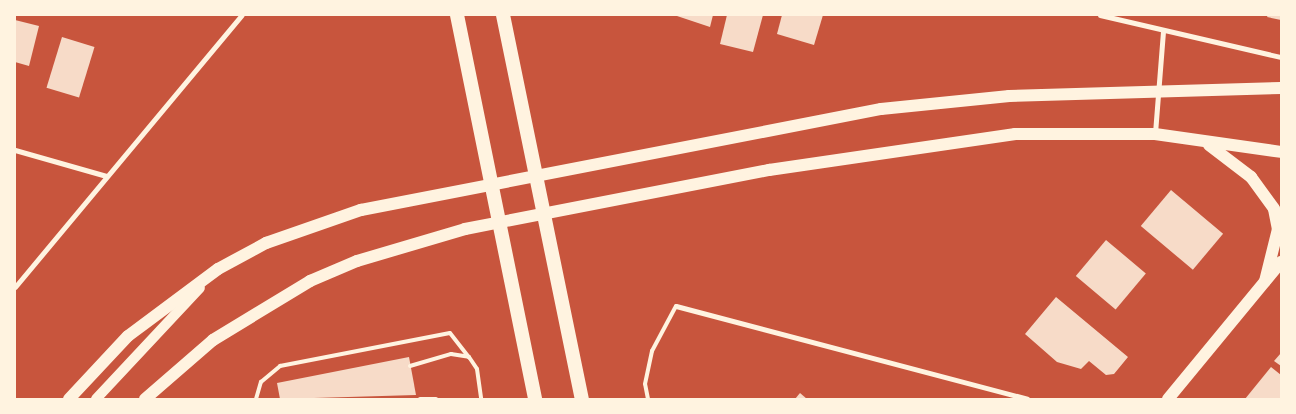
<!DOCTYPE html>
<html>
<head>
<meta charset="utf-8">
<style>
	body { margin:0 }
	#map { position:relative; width:1296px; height:414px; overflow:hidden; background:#c8553d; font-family:Raleway,sans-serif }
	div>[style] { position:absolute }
	.building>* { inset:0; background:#f7dbc8; transform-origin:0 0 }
	.service>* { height:4px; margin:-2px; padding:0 2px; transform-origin:2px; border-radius:2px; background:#fff3e0 }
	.minor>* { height:5px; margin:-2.5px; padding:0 2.5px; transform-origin:2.5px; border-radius:2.5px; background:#fff3e0 }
	.secondary>* { height:10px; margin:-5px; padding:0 5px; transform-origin:5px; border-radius:5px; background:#fff3e0 }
	.primary>* { height:12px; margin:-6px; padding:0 6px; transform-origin:6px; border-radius:6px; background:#fff3e0 }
	.trunk>* { height:14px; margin:-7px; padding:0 7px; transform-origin:7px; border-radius:7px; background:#fff3e0 }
	span { translate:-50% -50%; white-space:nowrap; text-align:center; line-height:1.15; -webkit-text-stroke:4px #fff3e0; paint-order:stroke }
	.frame { position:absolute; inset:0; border:16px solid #fff3e0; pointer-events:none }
</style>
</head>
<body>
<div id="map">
	<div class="building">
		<i style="clip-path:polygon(674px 15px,713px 15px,710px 27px)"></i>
		<i style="clip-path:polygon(727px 15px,763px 15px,753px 52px,720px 44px)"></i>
		<i style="clip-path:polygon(782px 15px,823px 15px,814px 45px,777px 34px)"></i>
		<i style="clip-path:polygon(1281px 15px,1281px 20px,1267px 17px,1268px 15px)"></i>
		<i style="clip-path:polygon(15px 20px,39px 26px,29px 66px,15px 62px)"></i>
		<i style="left:62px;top:37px;width:34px;height:53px;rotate:17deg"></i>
		<i style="left:1171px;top:190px;width:68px;height:47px;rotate:40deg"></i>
		<i style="left:1106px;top:240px;width:52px;height:47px;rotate:40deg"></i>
		<i style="clip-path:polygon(1056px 297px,1128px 357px,1114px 374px,1106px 375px,1089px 361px,1081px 369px,1057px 362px,1025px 334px)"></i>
		<i style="clip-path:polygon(1281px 353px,1281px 366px,1274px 361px)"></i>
		<i style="clip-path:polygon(409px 357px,416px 395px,280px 399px,277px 383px)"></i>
		<i style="clip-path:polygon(1271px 367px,1281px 375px,1281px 399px,1245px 399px)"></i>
		<i style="clip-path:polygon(800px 393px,807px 399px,795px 399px)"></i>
	</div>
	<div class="service">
		<i style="left:410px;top:366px;width:43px;rotate:-16.3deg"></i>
		<i style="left:451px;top:354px;width:18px;rotate:9deg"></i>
		<i style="left:469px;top:357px;width:14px;rotate:56deg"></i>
		<i style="left:477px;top:369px;width:30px;rotate:82deg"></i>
		<i style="left:256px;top:399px;width:18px;rotate:-74deg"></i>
		<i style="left:261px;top:382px;width:25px;rotate:-40deg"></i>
		<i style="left:280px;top:366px;width:173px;rotate:-11deg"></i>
		<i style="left:450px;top:333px;width:31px;rotate:52deg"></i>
		<i style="left:420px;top:399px;width:16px"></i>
		<i style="left:648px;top:399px;width:15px;rotate:-101deg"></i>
		<i style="left:645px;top:384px;width:34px;rotate:-78deg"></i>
		<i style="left:652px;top:351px;width:51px;rotate:-61.9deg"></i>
	</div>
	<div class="minor">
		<i style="left:1100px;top:15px;width:186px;rotate:13.1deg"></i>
		<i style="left:1155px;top:133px;width:102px;rotate:-85.5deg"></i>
		<i style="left:15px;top:150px;width:95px;rotate:15.9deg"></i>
		<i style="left:15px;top:287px;width:354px;rotate:-50.2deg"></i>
		<i style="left:676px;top:306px;width:363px;rotate:14.8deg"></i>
	</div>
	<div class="secondary">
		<i style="left:96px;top:399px;width:152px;rotate:-46.9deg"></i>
	</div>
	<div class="primary">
		<i style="left:1209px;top:145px;width:53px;rotate:37.3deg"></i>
		<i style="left:1251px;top:177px;width:39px;rotate:54deg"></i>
		<i style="left:1274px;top:209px;width:20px;rotate:79deg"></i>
		<i style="left:1278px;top:229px;width:54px;rotate:104deg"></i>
		<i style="left:69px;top:399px;width:86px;rotate:-46.9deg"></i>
		<i style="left:128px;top:336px;width:112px;rotate:-36.7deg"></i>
		<i style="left:218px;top:269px;width:55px;rotate:-28.4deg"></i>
		<i style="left:266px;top:243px;width:101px;rotate:-19.2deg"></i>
		<i style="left:361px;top:210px;width:530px;rotate:-10.99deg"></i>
		<i style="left:881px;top:109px;width:129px;rotate:-5.8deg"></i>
		<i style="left:1009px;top:96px;width:272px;rotate:-1.7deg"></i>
		<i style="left:145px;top:399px;width:90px;rotate:-40.9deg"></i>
		<i style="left:213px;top:340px;width:114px;rotate:-31.3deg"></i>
		<i style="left:310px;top:281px;width:51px;rotate:-23.1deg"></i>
		<i style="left:357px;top:261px;width:113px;rotate:-16.5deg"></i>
		<i style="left:465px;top:229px;width:310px;rotate:-11deg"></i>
		<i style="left:769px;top:170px;width:249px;rotate:-8.3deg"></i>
		<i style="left:1015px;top:134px;width:140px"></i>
		<i style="left:1155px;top:134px;width:127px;rotate:8.1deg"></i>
		<i style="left:1168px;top:399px;width:178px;rotate:-50.5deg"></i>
	</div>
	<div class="trunk">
		<i style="left:457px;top:15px;width:392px;rotate:78.5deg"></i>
		<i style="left:503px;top:15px;width:392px;rotate:78.4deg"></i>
	</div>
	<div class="frame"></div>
</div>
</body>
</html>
